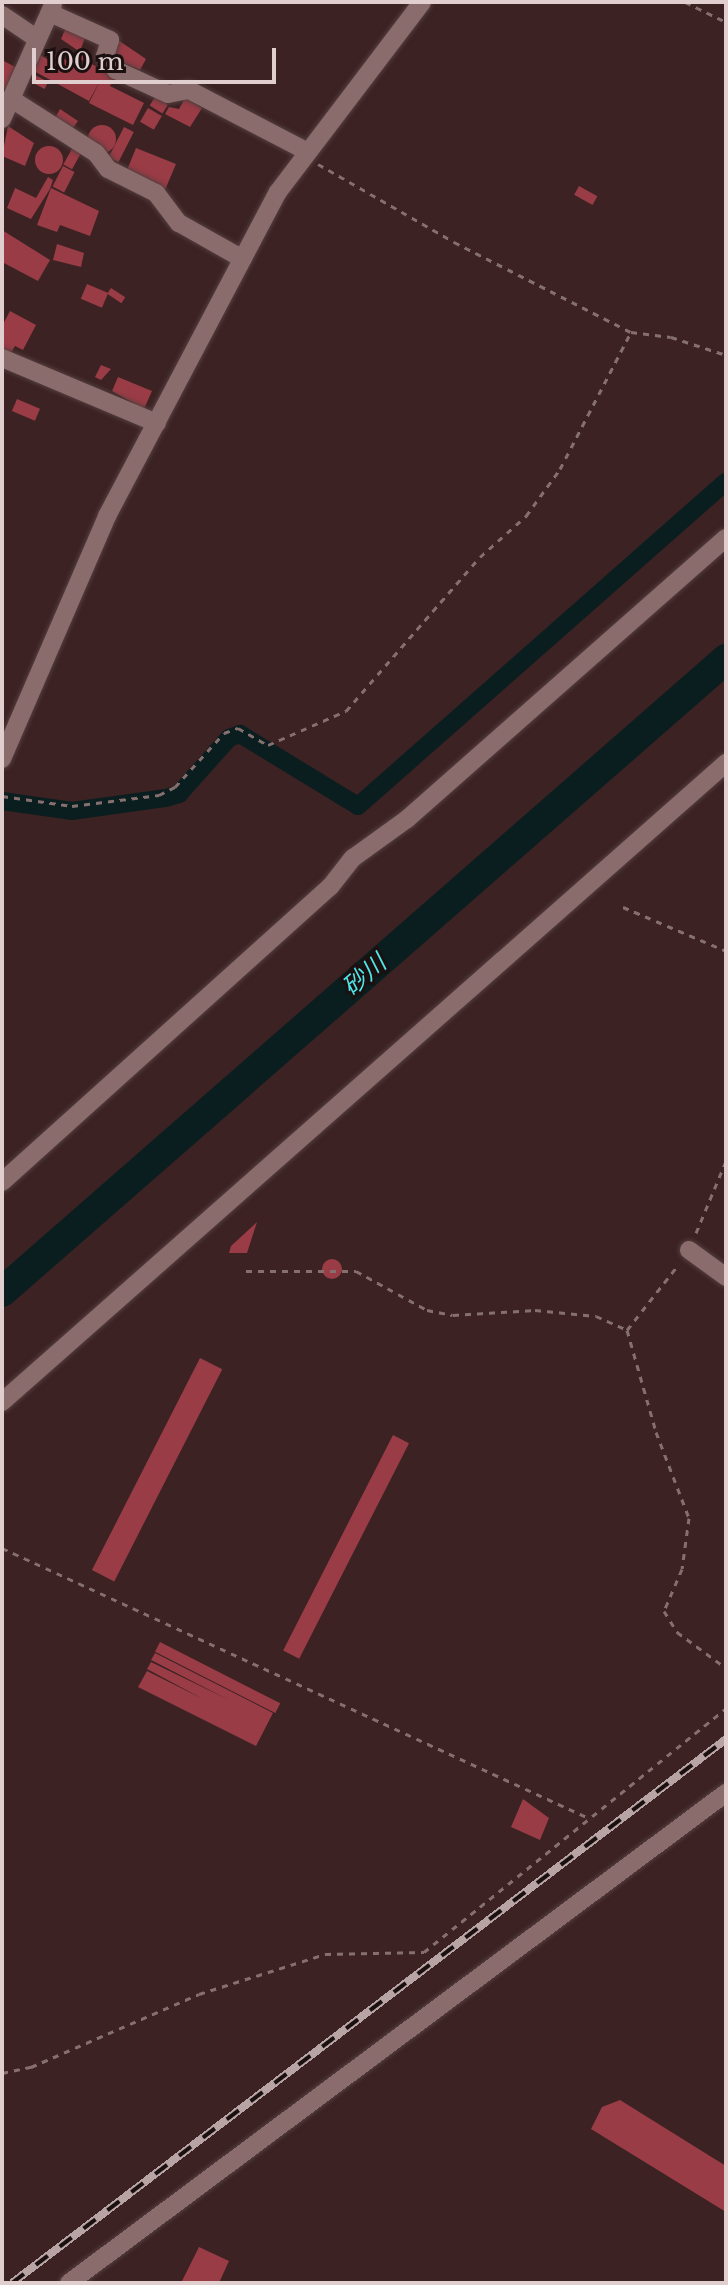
<!DOCTYPE html>
<meta charset="utf-8">
<style>
body{margin:0}
#map{position:relative;width:728px;height:2285px;overflow:hidden;background:#3c2223;font-family:"Libre Baskerville","Noto Sans JP",serif}
div>[style]{position:absolute}
.canal>*{height:18px;margin:-9px;padding:0 9px;transform-origin:9px;border-radius:9px;background:#0b1e1f}
.river>*{height:30px;margin:-15px;padding:0 15px;transform-origin:15px;border-radius:15px;background:#0b1e1f}
.building>*{inset:0;background:#993c46;transform-origin:0 0}
.round{border-radius:50%}
.path>*{height:3px;margin-top:-1.5px;transform-origin:0;background:repeating-linear-gradient(90deg,#856f6f 0 6px,transparent 0 12px)}
.roads{filter:drop-shadow(0 0 2px #543e3f) drop-shadow(0 0 2px #543e3f)}
.street>*{height:18px;margin:-9px;padding:0 9px;transform-origin:9px;border-radius:9px;background:#8b6c6d}
.rail>*{height:8px;margin-top:-4px;transform-origin:0;background:repeating-linear-gradient(90deg,#1b1010 0 15px,#b8a4a4 0 30px);box-sizing:border-box;border-block:2px solid #b8a4a4}
span{translate:-50% -50%;white-space:nowrap;text-align:center;line-height:1.15;-webkit-text-stroke:6px #1b1010;paint-order:stroke}
.water-label{font-size:24px;color:#50e5e9;font-style:italic}
.frame{position:absolute;inset:0;border:4px solid #e1cfcf;pointer-events:none}
.scale{position:absolute;left:32px;top:48px;width:244px;height:36px;box-sizing:border-box;border:4px solid #e1cfcf;border-top:0;padding-left:10px;font-size:24px;line-height:28px;white-space:nowrap;color:#e1cfcf;-webkit-text-stroke:6px #1b1010;paint-order:stroke}
</style>
<div id="map">
<div class="canal">
<div style="left:2px;top:801px;width:71px;rotate:8.1deg"></div>
<div style="left:72px;top:811px;width:95px;rotate:-7.9deg"></div>
<div style="left:166px;top:798px;width:14px;rotate:-17deg"></div>
<div style="left:179px;top:794px;width:75px;rotate:-48.2deg"></div>
<div style="left:229px;top:738px;width:12px;rotate:-20deg"></div>
<div style="left:240px;top:734px;width:138px;rotate:31.4deg"></div>
<div style="left:358px;top:806px;width:490px;rotate:-41.4deg"></div>
</div>
<div class="river">
<div style="left:2px;top:1292px;width:962px;rotate:-41.16deg"></div>
</div>
<div class="building">
<div style="clip-path:polygon(67px 25px,87px 33px,80px 51px,90px 57px,87px 62px,116px 75px,110px 86px,144px 103px,133px 125px,89px 103px,101px 79px,89px 101px,32px 70px,40px 55px,49px 60px,53px 53px,83px 69px,86px 62px,77px 58px,80px 52px,61px 39px)"></div>
<div style="clip-path:polygon(118px 40px,146px 59px,140px 70px,110px 57px)"></div>
<div style="clip-path:polygon(2px 60px,19px 69px,7px 90px,2px 87px)"></div>
<div style="left:35px;top:75px;width:15px;height:8px;rotate:28deg"></div>
<div style="left:155px;top:97px;width:15px;height:10px;rotate:32deg"></div>
<div style="clip-path:polygon(185px 98px,202px 108px,190px 127px,165px 114px,169px 107px,179px 109px)"></div>
<div style="left:148px;top:108px;width:16px;height:16px;rotate:30deg"></div>
<div style="clip-path:polygon(60px 109px,78px 121px,70px 132px,54px 120px)"></div>
<div class="round" style="left:88px;top:125px;width:28px;height:28px"></div>
<div style="clip-path:polygon(8px 126px,34px 143px,25px 166px,2px 156px)"></div>
<div style="left:124px;top:127px;width:11px;height:34px;rotate:27deg"></div>
<div class="round" style="left:35px;top:146px;width:28px;height:28px"></div>
<div style="left:73px;top:147px;width:10px;height:20px;rotate:29deg"></div>
<div style="clip-path:polygon(136px 148px,176px 164px,165px 190px,127px 170px)"></div>
<div style="left:63px;top:166px;width:13px;height:23px;rotate:27deg"></div>
<div style="clip-path:polygon(48px 177px,53px 180px,50px 189px,31px 219px,7px 208px,15px 188px,36px 198px)"></div>
<div style="left:579px;top:186px;width:21px;height:10px;rotate:29deg"></div>
<div style="clip-path:polygon(51px 188px,99px 211px,90px 236px,60px 225px,57px 232px,37px 225px)"></div>
<div style="clip-path:polygon(2px 230px,50px 260px,38px 281px,2px 262px)"></div>
<div style="clip-path:polygon(57px 244px,84px 253px,81px 267px,53px 260px)"></div>
<div style="left:87px;top:284px;width:23px;height:16px;rotate:23deg"></div>
<div style="left:111px;top:288px;width:17px;height:7px;rotate:33deg"></div>
<div style="clip-path:polygon(10px 311px,36px 325px,23px 350px,15px 346px,9px 356px,2px 352px,2px 326px)"></div>
<div style="clip-path:polygon(101px 365px,111px 369px,101px 380px,95px 377px)"></div>
<div style="clip-path:polygon(118px 377px,152px 391px,144px 409px,112px 391px)"></div>
<div style="left:17px;top:399px;width:25px;height:13px;rotate:23deg"></div>
<div style="clip-path:polygon(257px 1222px,247px 1253px,229px 1253px,231px 1246px)"></div>
<div class="round" style="left:322px;top:1259px;width:20px;height:20px"></div>
<div style="left:200px;top:1358px;width:25px;height:238px;rotate:27deg"></div>
<div style="left:393px;top:1435px;width:18px;height:242px;rotate:27deg"></div>
<div style="left:160px;top:1642px;width:135px;height:11px;rotate:27deg"></div>
<div style="clip-path:polygon(155px 1653px,273px 1713px,256px 1746px,138px 1687px,147px 1671px,203px 1699px,147px 1669px,151px 1662px,229px 1700px,151px 1660px)"></div>
<div style="clip-path:polygon(523px 1799px,549px 1818px,540px 1840px,511px 1827px)"></div>
<div style="clip-path:polygon(620px 2100px,726px 2166px,726px 2212px,591px 2129px,602px 2107px)"></div>
<div style="clip-path:polygon(199px 2247px,229px 2261px,219px 2283px,181px 2283px)"></div>
</div>
<div class="path">
<div style="left:685px;top:2px;width:46px;rotate:26deg"></div>
<div style="left:318px;top:164px;width:157px;rotate:29.8deg"></div>
<div style="left:454px;top:242px;width:199px;rotate:27deg"></div>
<div style="left:631px;top:332px;width:40px;rotate:7.1deg"></div>
<div style="left:671px;top:337px;width:58px;rotate:18.1deg"></div>
<div style="left:2px;top:796px;width:71px;rotate:8.1deg"></div>
<div style="left:72px;top:806px;width:88px;rotate:-7.2deg"></div>
<div style="left:159px;top:795px;width:18px;rotate:-27deg"></div>
<div style="left:175px;top:787px;width:73px;rotate:-47.8deg"></div>
<div style="left:224px;top:733px;width:15px;rotate:-20deg"></div>
<div style="left:238px;top:728px;width:34px;rotate:30deg"></div>
<div style="left:268px;top:745px;width:85px;rotate:-23.6deg"></div>
<div style="left:346px;top:711px;width:204px;rotate:-49deg"></div>
<div style="left:480px;top:557px;width:62px;rotate:-41.7deg"></div>
<div style="left:526px;top:516px;width:58px;rotate:-54.1deg"></div>
<div style="left:560px;top:469px;width:154px;rotate:-62.6deg"></div>
<div style="left:623px;top:907px;width:112px;rotate:23.1deg"></div>
<div style="left:696px;top:1233px;width:78px;rotate:-67.4deg"></div>
<div style="left:246px;top:1271px;width:110px"></div>
<div style="left:356px;top:1271px;width:81px;rotate:28.8deg"></div>
<div style="left:427px;top:1310px;width:26px;rotate:11deg"></div>
<div style="left:453px;top:1315px;width:82px;rotate:-3.5deg"></div>
<div style="left:535px;top:1310px;width:61px;rotate:5.6deg"></div>
<div style="left:596px;top:1316px;width:34px;rotate:24deg"></div>
<div style="left:627px;top:1330px;width:106px;rotate:74.1deg"></div>
<div style="left:656px;top:1432px;width:92px;rotate:69deg"></div>
<div style="left:689px;top:1518px;width:51px;rotate:97.8deg"></div>
<div style="left:682px;top:1569px;width:46px;rotate:113.2deg"></div>
<div style="left:664px;top:1611px;width:25px;rotate:58deg"></div>
<div style="left:677px;top:1632px;width:61px;rotate:36.3deg"></div>
<div style="left:627px;top:1330px;width:84px;rotate:-51.8deg"></div>
<div style="left:2px;top:1548px;width:648px;rotate:24.71deg"></div>
<div style="left:2px;top:2073px;width:30px;rotate:-12deg"></div>
<div style="left:31px;top:2067px;width:183px;rotate:-23.5deg"></div>
<div style="left:199px;top:1994px;width:132px;rotate:-17.6deg"></div>
<div style="left:325px;top:1954px;width:99px;rotate:-1.2deg"></div>
<div style="left:424px;top:1952px;width:388px;rotate:-38.9deg"></div>
</div>
<div class="roads">
<div class="street">
<div style="left:50px;top:13px;width:66px;rotate:24.2deg"></div>
<div style="left:110px;top:40px;width:17px;rotate:107deg"></div>
<div style="left:105px;top:56px;width:18px;rotate:52deg"></div>
<div style="left:116px;top:70px;width:57px;rotate:24.8deg"></div>
<div style="left:168px;top:94px;width:21px;rotate:-11deg"></div>
<div style="left:189px;top:90px;width:134px;rotate:27.5deg"></div>
<div style="left:2px;top:15px;width:41px;rotate:34.1deg"></div>
<div style="left:13px;top:100px;width:98px;rotate:32.6deg"></div>
<div style="left:96px;top:153px;width:20px;rotate:53deg"></div>
<div style="left:108px;top:169px;width:54px;rotate:26.6deg"></div>
<div style="left:156px;top:193px;width:38px;rotate:53deg"></div>
<div style="left:179px;top:223px;width:73px;rotate:29.4deg"></div>
<div style="left:2px;top:119px;width:125px;rotate:-65.9deg"></div>
<div style="left:2px;top:358px;width:168px;rotate:22.8deg"></div>
<div style="left:2px;top:759px;width:265px;rotate:-66.6deg"></div>
<div style="left:107px;top:516px;width:366px;rotate:-62.2deg"></div>
<div style="left:278px;top:192px;width:238px;rotate:-52.8deg"></div>
<div style="left:2px;top:1182px;width:441px;rotate:-42deg"></div>
<div style="left:330px;top:887px;width:37px;rotate:-52deg"></div>
<div style="left:353px;top:858px;width:67px;rotate:-35.8deg"></div>
<div style="left:407px;top:819px;width:425px;rotate:-41.4deg"></div>
<div style="left:689px;top:1250px;width:46px;rotate:36.1deg"></div>
<div style="left:2px;top:1402px;width:966px;rotate:-41.43deg"></div>
<div style="left:69px;top:2283px;width:820px;rotate:-36.72deg"></div>
</div>
</div>
<div class="rail">
<div style="left:12px;top:2283px;width:898px;rotate:-37.3deg"></div>
</div>
<div class="water-label">
<span style="left:364px;top:975px;rotate:-41deg">砂川</span>
</div>
<div class="frame"></div>
<div class="scale">100 m</div>
</div>
